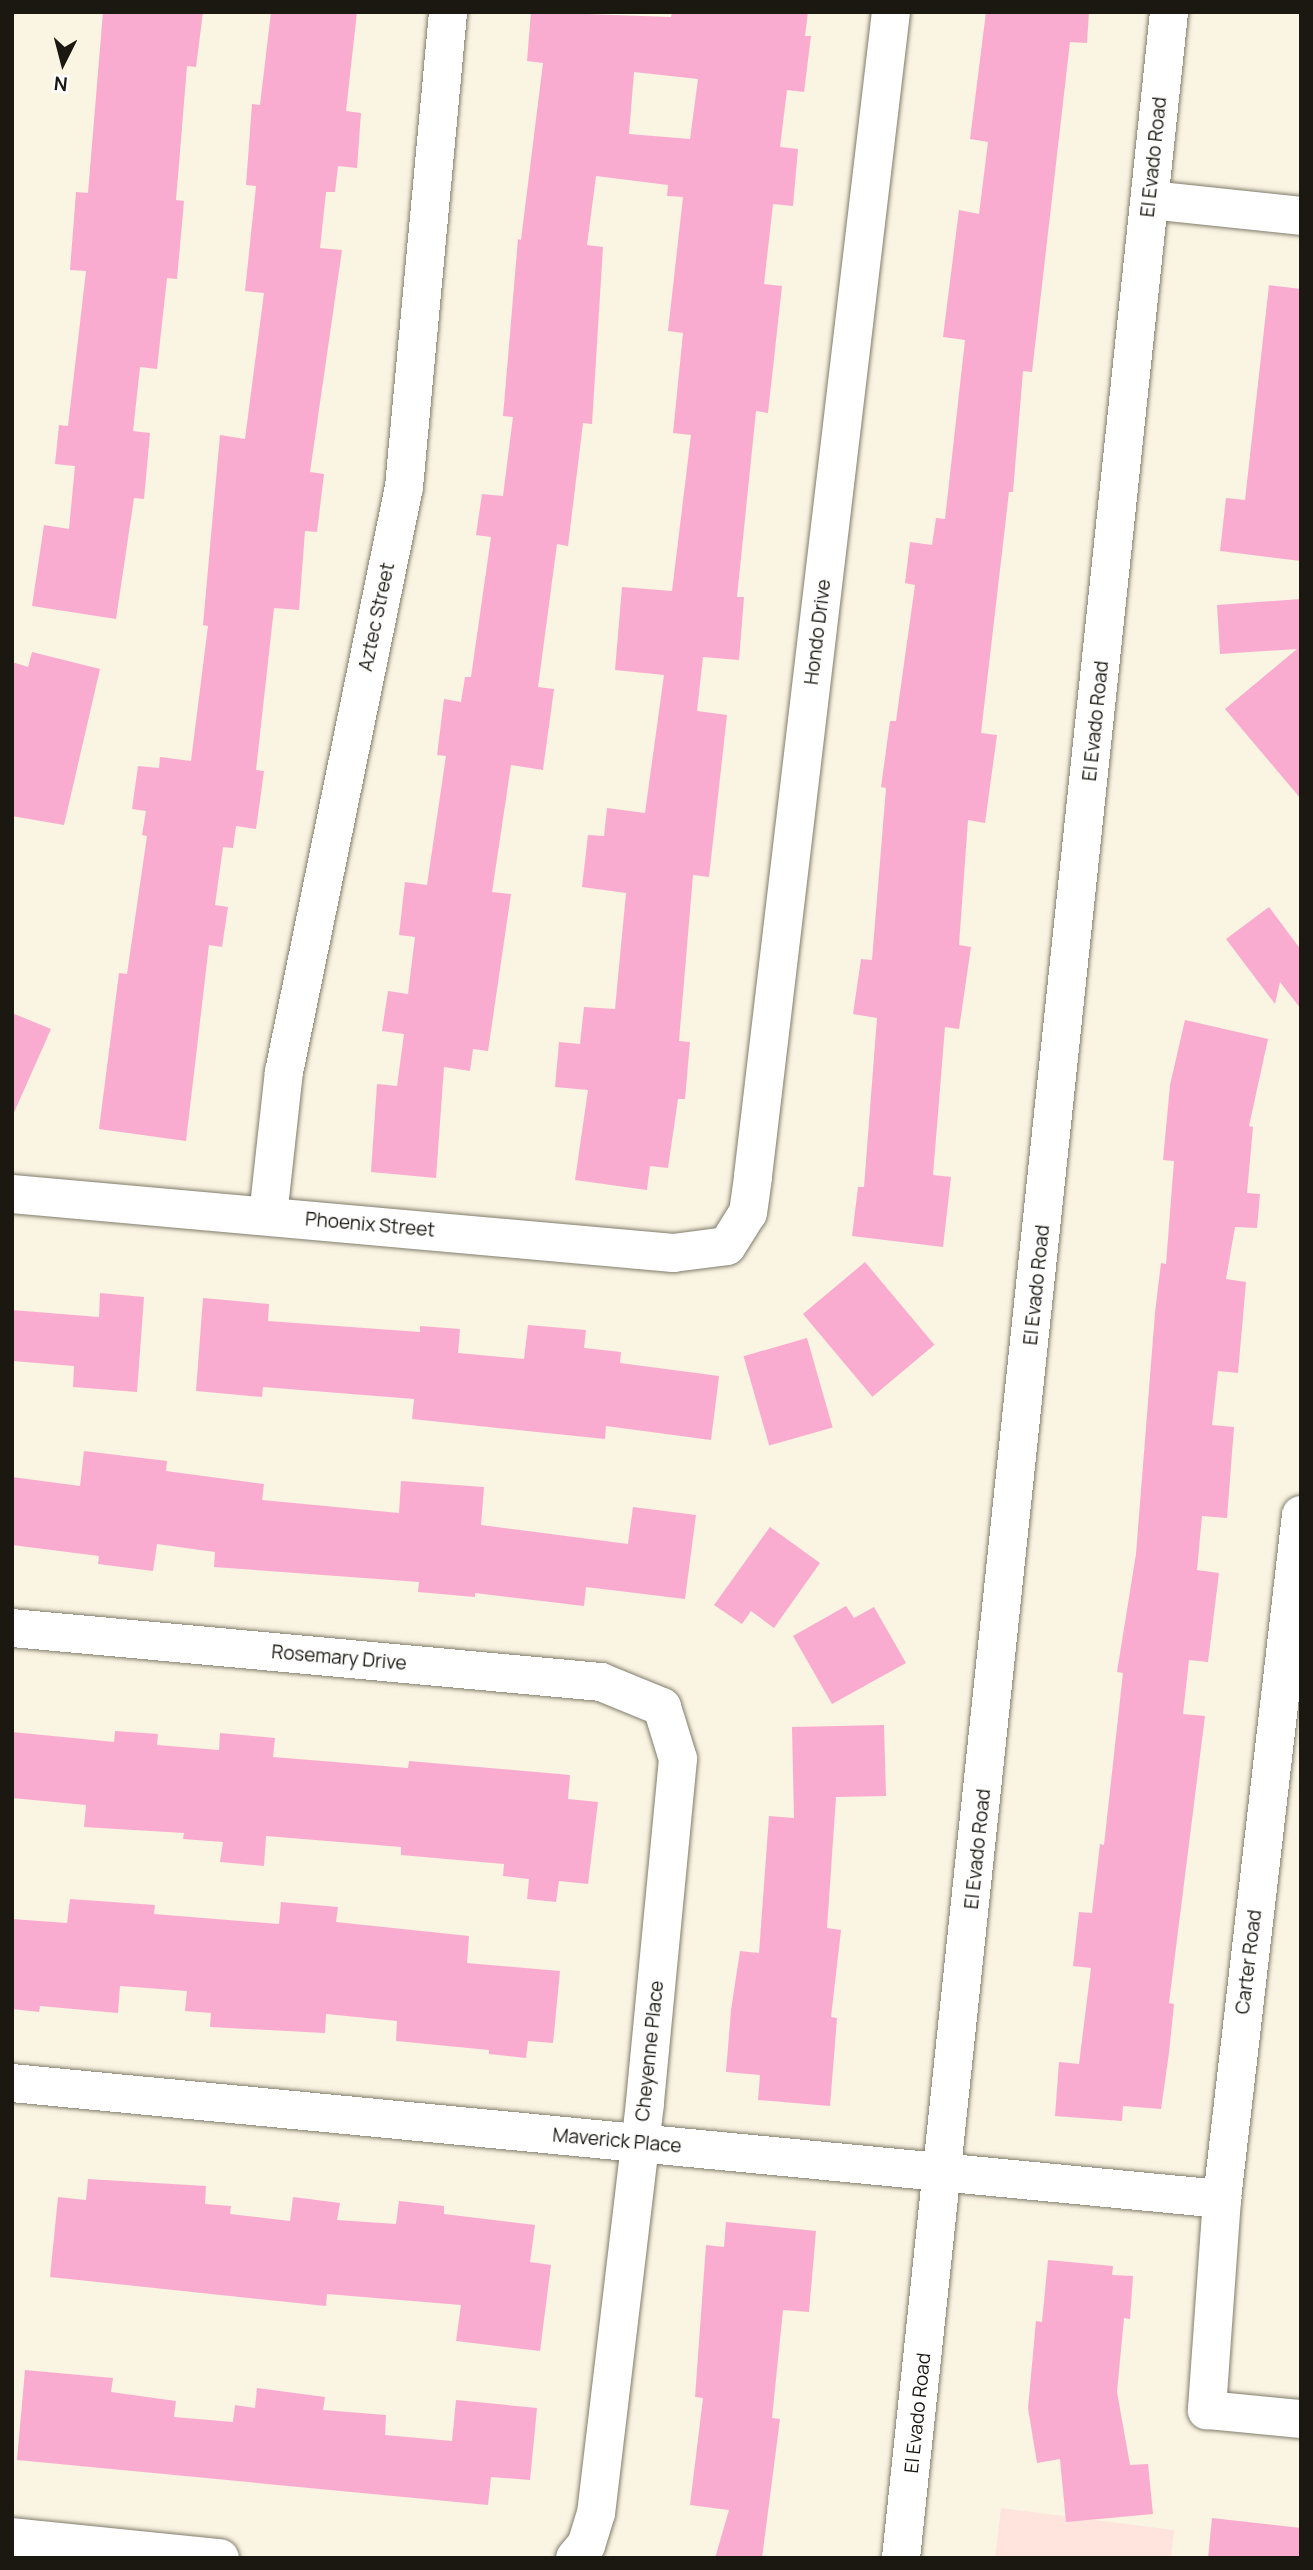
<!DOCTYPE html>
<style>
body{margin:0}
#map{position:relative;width:1313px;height:2570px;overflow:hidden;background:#faf4e2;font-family:Manrope,sans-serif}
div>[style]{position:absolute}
.commercial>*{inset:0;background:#fee4dd}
.building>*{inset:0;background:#faacd0;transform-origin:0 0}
.roads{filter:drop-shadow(0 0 2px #817c6c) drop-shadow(0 0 2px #817c6c)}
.street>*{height:38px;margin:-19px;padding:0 19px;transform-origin:19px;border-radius:19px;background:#fff}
.secondary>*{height:38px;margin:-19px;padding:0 19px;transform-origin:19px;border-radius:19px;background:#fff}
span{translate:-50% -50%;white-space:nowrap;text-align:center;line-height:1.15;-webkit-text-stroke:7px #fff;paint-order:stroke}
.street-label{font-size:19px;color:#1a1811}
.frame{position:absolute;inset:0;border:14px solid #1a1811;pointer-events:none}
.north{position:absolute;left:28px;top:28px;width:70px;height:70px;-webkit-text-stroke:5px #fff;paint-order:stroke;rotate:186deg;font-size:19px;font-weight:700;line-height:28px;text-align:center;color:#1a1811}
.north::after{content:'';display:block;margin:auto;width:24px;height:32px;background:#1a1811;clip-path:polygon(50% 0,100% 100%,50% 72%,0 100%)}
</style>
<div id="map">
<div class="commercial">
<div style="clip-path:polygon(1001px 2508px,1174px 2530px,1171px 2558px,995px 2558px)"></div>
</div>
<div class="building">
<div style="clip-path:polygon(103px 12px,203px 12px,196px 67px,187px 66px,176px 200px,184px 201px,177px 279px,167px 278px,157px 369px,140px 367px,133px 431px,150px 433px,144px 499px,134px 498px,116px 619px,32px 606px,44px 525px,69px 529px,75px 466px,55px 464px,59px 425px,68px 426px,86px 271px,70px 270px,76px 192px,88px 193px)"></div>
<div style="clip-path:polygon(271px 12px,357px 12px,346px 111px,361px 113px,357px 168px,338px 166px,335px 192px,326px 192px,320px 248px,342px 250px,310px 472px,324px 474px,317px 532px,305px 531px,299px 610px,274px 608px,256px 770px,264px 771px,256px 829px,236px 826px,233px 848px,223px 847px,215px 905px,228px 907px,222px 947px,209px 945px,186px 1141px,99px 1129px,119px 973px,127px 974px,147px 836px,142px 835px,146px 811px,132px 809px,138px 766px,159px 768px,160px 757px,191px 761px,208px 626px,203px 625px,220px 435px,245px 439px,264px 293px,245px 291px,256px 186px,246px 185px,252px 104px,260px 105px)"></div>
<div style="clip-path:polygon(evenodd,531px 12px,671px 17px,672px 12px,808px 12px,805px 36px,811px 36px,804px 92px,787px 90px,780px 147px,798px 149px,793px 206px,773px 204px,764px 284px,782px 286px,768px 413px,756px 411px,737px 597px,744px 597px,739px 660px,703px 657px,697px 711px,727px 715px,709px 877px,693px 875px,679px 1041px,690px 1042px,685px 1099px,678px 1099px,668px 1168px,650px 1166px,647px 1190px,575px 1180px,588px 1090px,555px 1087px,559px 1042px,580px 1044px,584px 1007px,615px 1009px,626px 893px,582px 887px,588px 835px,604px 836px,607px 808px,645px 813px,664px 675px,615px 670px,622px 587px,672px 591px,691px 435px,673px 433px,683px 333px,668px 331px,683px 197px,667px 196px,668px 185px,596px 176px,587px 245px,603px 247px,592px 424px,583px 423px,568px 546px,557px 544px,538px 687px,554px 689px,543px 770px,511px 765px,492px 892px,511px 894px,488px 1051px,473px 1049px,470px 1071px,444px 1067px,436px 1178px,371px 1172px,377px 1084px,397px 1086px,404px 1034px,382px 1031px,388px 991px,408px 994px,415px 937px,399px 935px,405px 882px,427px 885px,446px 756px,437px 755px,444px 699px,461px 702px,465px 677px,471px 677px,491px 537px,476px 535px,482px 494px,503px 496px,513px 417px,503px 416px,518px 239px,521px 240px,543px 63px,527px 61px,531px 12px,634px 72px,698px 79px,690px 139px,629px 134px,634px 72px)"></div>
<div style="clip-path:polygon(986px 12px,1089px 12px,1087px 43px,1070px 42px,1032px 372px,1023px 371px,1013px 492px,1009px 492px,981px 733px,997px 735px,985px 823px,968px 820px,959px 945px,971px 947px,959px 1029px,945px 1027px,933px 1175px,951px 1177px,943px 1247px,852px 1236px,858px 1187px,864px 1187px,877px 1018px,853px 1014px,861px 959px,872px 960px,886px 788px,881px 787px,890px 721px,896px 721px,915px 585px,905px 583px,910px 542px,932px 545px,936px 518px,945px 519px,965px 340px,943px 337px,959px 210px,979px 214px,988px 142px,970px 139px)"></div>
<div style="clip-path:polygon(1269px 285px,1301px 289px,1301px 561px,1220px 551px,1226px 498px,1245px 500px)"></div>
<div style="clip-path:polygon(1301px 599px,1301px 799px,1225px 709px,1297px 649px,1220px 654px,1217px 605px)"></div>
<div style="clip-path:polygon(32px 652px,100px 669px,64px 825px,12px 816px,12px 662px,28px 667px)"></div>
<div style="clip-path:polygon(1269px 907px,1301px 950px,1301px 1009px,1280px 982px,1275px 1004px,1226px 939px)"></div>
<div style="clip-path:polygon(12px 1013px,51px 1029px,12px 1117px)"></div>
<div style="clip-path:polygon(1185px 1020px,1268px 1039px,1249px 1126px,1253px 1127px,1247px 1193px,1260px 1194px,1257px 1228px,1235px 1227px,1226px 1279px,1246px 1282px,1238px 1373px,1218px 1371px,1212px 1425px,1234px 1427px,1227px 1518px,1202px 1516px,1197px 1570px,1219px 1573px,1208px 1662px,1189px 1660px,1183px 1714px,1205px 1716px,1169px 2003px,1174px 2004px,1169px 2053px,1161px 2109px,1123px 2106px,1122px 2121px,1055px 2116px,1059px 2062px,1079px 2064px,1091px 1968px,1073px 1966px,1079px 1912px,1092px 1913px,1100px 1844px,1104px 1845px,1123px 1673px,1117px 1672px,1136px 1554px,1155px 1313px,1161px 1263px,1166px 1264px,1174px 1161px,1163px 1160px,1170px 1085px)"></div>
<div style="left:865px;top:1262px;width:108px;height:81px;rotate:50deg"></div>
<div style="clip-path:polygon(100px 1293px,144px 1297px,137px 1392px,73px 1387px,74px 1366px,12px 1361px,12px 1310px,99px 1317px)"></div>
<div style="clip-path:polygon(203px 1298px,269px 1304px,268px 1321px,420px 1332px,420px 1326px,460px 1329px,458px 1353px,524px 1359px,528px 1325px,586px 1330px,584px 1348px,621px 1352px,620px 1363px,719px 1376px,711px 1440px,606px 1426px,605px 1439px,412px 1419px,414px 1399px,263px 1387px,262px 1397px,196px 1391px)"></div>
<div style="left:807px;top:1338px;width:93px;height:66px;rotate:74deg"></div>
<div style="clip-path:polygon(84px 1451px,167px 1461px,166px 1471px,264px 1484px,262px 1500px,399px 1513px,401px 1481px,484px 1487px,481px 1525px,628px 1544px,633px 1507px,696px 1515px,685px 1599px,586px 1587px,584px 1606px,475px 1593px,475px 1597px,418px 1592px,419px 1582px,214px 1567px,215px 1552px,157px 1544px,153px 1571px,98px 1564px,99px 1556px,12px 1545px,12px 1477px,80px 1486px)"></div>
<div style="clip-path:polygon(770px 1527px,820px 1563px,774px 1628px,751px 1611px,742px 1624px,714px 1605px)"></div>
<div style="clip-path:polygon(846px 1606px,854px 1618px,874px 1607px,906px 1663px,832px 1704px,793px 1636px)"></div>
<div style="clip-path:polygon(884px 1725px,886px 1796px,836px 1797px,827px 1928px,841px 1930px,831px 2017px,837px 2018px,830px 2106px,758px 2100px,760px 2075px,726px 2072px,731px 2010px,740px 1951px,759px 1953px,769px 1816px,794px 1818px,792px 1727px)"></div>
<div style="clip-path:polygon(115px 1731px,158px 1734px,157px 1745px,219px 1750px,220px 1733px,275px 1738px,273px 1757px,408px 1768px,409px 1761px,570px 1775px,568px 1799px,598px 1802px,588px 1884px,559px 1881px,556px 1902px,527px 1899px,529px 1879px,503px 1876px,504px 1864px,401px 1855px,401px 1847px,266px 1836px,264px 1866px,220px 1862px,223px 1842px,183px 1839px,184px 1833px,84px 1827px,86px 1805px,12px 1798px,12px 1732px,114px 1742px)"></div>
<div style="clip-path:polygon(70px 1899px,155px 1905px,154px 1914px,279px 1924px,281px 1902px,338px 1907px,336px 1922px,469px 1936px,467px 1963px,560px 1971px,553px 2043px,528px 2041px,526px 2058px,489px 2054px,489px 2050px,396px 2041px,397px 2021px,326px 2014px,325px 2033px,210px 2027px,211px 2013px,185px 2011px,187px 1991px,120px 1986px,118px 2013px,40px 2006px,39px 2012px,12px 2009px,12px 1919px,67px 1923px)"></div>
<div style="clip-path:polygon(88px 2179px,206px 2186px,205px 2204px,231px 2206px,230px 2214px,290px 2221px,293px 2197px,340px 2203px,337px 2220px,396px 2224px,399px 2201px,444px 2206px,444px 2214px,535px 2225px,530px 2262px,551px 2265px,540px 2351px,456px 2341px,461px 2305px,327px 2294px,326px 2306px,50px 2277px,58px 2197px,86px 2200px)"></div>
<div style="clip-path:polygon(726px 2222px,816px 2231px,809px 2312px,783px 2310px,772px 2418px,780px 2419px,762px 2558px,715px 2558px,729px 2510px,690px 2505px,703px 2398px,695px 2397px,706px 2245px,724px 2247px)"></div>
<div style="clip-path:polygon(1048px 2260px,1113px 2266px,1112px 2275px,1133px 2276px,1130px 2319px,1124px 2318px,1117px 2392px,1130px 2465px,1148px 2464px,1153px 2514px,1066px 2522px,1060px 2459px,1037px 2463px,1028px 2408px,1036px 2321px,1042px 2322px)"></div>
<div style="clip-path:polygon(25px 2370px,113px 2378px,111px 2392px,176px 2401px,174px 2417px,233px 2422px,235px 2405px,255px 2408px,257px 2388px,325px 2397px,323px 2410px,386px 2415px,385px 2435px,452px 2441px,456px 2400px,537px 2408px,530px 2480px,491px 2477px,488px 2505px,17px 2460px)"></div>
<div style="clip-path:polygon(1212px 2518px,1301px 2528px,1301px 2558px,1208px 2558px)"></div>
</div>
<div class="roads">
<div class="street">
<div style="left:1150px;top:200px;width:152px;rotate:6deg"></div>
<div style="left:12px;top:1194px;width:664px;rotate:5.1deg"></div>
<div style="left:673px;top:1253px;width:54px;rotate:-7.4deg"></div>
<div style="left:727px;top:1246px;width:39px;rotate:-58deg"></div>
<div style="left:748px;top:1213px;width:37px;rotate:-82deg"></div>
<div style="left:753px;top:1176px;width:1172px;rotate:-83.24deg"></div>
<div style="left:268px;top:1216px;width:145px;rotate:-83.7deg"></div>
<div style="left:284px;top:1072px;width:597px;rotate:-78.41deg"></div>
<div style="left:404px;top:487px;width:477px;rotate:-84.7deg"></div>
<div style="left:1301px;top:1515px;width:689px;rotate:96.59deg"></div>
<div style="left:1222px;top:2199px;width:212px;rotate:94.1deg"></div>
<div style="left:1207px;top:2410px;width:94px;rotate:5.5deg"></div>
<div style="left:12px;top:1628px;width:591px;rotate:5.24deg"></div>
<div style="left:601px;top:1682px;width:66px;rotate:22.3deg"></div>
<div style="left:662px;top:1707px;width:54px;rotate:72.9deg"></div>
<div style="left:678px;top:1759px;width:346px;rotate:95.5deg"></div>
<div style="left:645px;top:2103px;width:413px;rotate:96.8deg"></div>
<div style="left:596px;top:2513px;width:34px;rotate:107deg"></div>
<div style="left:586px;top:2545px;width:17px;rotate:130deg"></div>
<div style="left:12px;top:2083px;width:1216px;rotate:5.48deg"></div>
<div style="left:12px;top:2537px;width:209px;rotate:5.8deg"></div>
</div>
<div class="secondary">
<div style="left:901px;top:2558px;width:2560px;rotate:-83.99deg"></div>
</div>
</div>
<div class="street-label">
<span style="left:1154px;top:157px;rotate:-84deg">El Evado Road</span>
<span style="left:377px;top:617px;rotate:-78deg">Aztec Street</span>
<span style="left:818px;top:632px;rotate:-83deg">Hondo Drive</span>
<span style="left:1096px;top:721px;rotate:-84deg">El Evado Road</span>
<span style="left:370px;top:1225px;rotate:5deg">Phoenix Street</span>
<span style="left:1037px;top:1285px;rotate:-84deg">El Evado Road</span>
<span style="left:339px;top:1658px;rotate:5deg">Rosemary Drive</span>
<span style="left:978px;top:1849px;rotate:-84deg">El Evado Road</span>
<span style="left:1249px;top:1962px;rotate:-83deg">Carter Road</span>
<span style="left:650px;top:2051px;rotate:-84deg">Cheyenne Place</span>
<span style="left:617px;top:2141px;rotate:5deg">Maverick Place</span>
<span style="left:918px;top:2413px;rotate:-84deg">El Evado Road</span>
</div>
<div class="frame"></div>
<div class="north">N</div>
</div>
